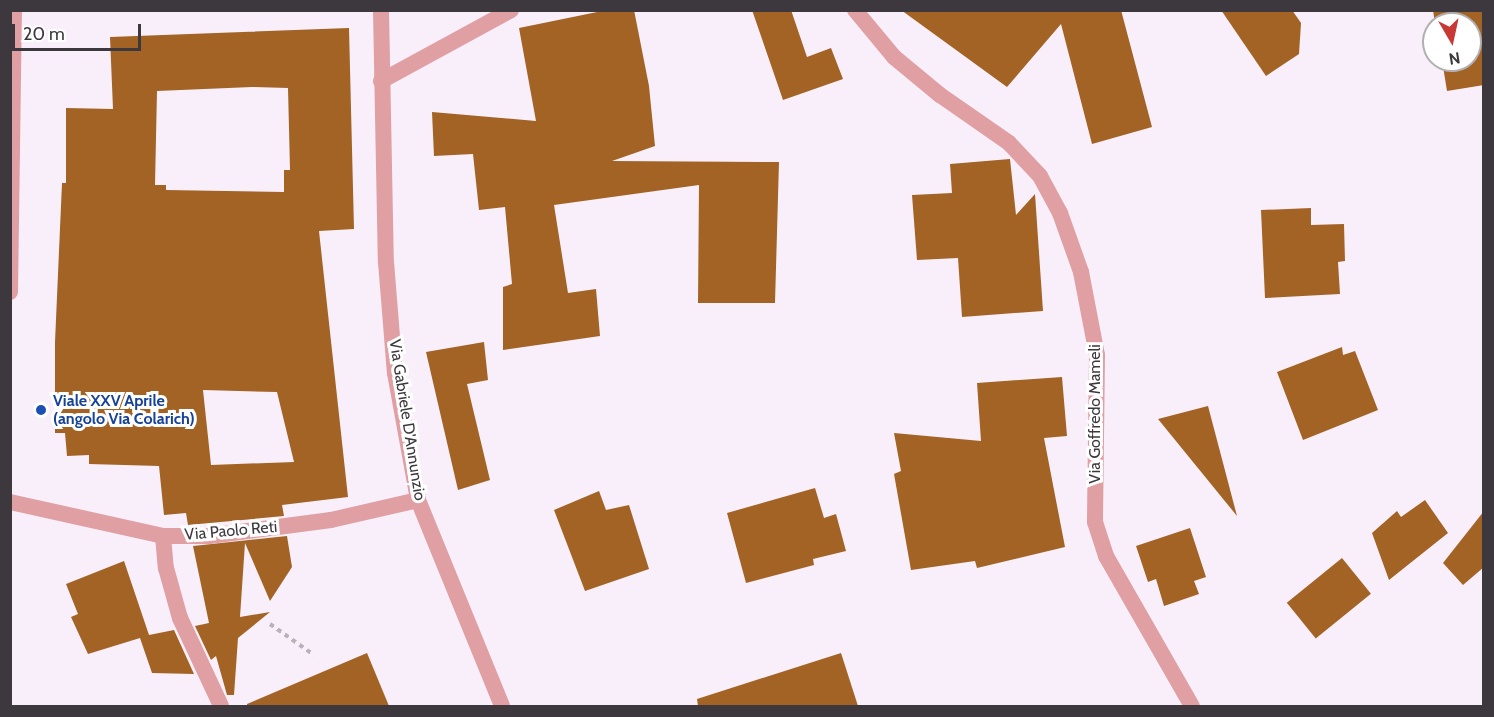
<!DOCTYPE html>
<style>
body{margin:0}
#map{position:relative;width:1494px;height:717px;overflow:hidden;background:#f9effa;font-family:Cabin,sans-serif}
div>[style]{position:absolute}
.building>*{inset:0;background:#a26325;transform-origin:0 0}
.path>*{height:4px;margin-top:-2px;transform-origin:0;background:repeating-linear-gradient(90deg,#bab2bb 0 4.5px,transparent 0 9px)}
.minor>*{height:16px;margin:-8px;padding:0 8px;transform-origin:8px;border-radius:8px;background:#df9fa3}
.dots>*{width:16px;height:16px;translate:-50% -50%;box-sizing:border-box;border:3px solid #fff;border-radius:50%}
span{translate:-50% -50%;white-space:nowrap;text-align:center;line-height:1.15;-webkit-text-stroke:6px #fff;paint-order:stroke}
.transit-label{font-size:16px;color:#164399;font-weight:700}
.left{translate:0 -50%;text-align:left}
.street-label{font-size:16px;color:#3c383d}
.frame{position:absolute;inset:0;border:12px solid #3c383d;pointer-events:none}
.north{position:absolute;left:1422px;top:12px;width:60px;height:60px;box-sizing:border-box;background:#fff;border:2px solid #b1afb1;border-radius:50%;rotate:171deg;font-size:16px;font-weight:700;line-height:24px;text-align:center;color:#3c383d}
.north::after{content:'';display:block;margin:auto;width:21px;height:27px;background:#c83935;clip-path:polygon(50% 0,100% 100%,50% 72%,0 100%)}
.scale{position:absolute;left:12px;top:24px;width:129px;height:27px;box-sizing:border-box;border:3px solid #3c383d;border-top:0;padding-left:8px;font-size:18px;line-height:21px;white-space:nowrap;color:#3c383d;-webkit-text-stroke:4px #fff;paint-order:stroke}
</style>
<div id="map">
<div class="building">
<div style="clip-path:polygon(607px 10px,634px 10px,649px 86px,655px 146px,612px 161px,779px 162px,775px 303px,698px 303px,699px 185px,554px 205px,568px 293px,596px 289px,600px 336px,503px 350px,503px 287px,512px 284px,505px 207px,479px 210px,473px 154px,434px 156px,432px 112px,536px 121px,519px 28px)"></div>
<div style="clip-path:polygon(752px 10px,791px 10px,807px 57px,831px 48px,843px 79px,783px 100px)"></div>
<div style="clip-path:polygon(901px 10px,1121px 10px,1152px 127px,1092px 144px,1061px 24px,1007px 87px)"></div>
<div style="clip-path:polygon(1221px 10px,1292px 10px,1301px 23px,1299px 54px,1266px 76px)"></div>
<div style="clip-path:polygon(1433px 10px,1484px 10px,1484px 85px,1447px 91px,1442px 60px,1470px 60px,1470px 24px,1435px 24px)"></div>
<div style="clip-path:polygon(evenodd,349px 28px,354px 229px,319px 231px,348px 497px,282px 505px,284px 516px,188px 525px,186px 513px,164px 515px,159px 466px,89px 464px,89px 455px,67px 456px,65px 433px,55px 433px,55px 342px,62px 183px,66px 183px,66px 108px,113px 109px,110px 37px,349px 28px,252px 87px,288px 88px,290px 170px,284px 170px,284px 192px,166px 190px,166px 185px,155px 185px,157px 91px,252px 87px,349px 28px,203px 390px,277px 392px,294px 462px,211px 465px,203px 390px)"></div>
<div style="clip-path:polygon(1010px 159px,1016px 215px,1035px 194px,1043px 311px,962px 317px,958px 258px,917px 260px,912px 195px,952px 193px,950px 164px)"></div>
<div style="clip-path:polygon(1311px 208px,1311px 225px,1344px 224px,1345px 261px,1338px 262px,1340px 294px,1265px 298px,1261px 210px)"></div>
<div style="clip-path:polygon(484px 342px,488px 380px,467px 384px,490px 480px,458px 490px,426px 352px)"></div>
<div style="clip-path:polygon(1342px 347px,1343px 355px,1355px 351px,1378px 410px,1303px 440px,1277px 372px)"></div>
<div style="clip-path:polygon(1062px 377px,1067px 436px,1044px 438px,1065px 547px,977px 568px,975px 561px,911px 570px,894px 474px,901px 471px,894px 433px,981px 441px,977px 383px)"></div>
<div style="clip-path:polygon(1208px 406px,1237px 516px,1158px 419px)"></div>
<div style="clip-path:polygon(815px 488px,824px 518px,836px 514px,846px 551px,813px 559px,814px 565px,746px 583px,727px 513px)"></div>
<div style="clip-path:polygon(599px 491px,606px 510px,629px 505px,649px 569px,585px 591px,554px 510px)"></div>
<div style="clip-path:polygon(1425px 500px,1448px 533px,1389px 580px,1372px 533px,1397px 511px,1401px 517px)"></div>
<div style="clip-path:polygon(1484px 511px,1484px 567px,1463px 585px,1443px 563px)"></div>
<div style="clip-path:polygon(1190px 528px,1206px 577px,1194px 581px,1199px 594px,1164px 606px,1156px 579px,1148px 582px,1136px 546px)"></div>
<div style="clip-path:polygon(287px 536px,292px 567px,270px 601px,245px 543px,240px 617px,270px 612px,238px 638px,234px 695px,227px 695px,216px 656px,211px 660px,195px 626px,209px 623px,193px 546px)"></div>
<div style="left:1342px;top:558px;width:46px;height:71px;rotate:51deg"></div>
<div style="clip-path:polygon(124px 561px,149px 635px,174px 630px,194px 674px,152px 673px,140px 638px,88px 654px,71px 617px,78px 614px,66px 584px)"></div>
<div style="clip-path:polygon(367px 653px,389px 706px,247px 706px,247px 704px)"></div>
<div style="clip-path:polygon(841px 653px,858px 706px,698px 706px,697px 699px)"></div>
</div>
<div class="path">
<div style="left:270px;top:624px;width:54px;rotate:35.2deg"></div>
</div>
<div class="minor">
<div style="left:381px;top:10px;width:252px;rotate:88.9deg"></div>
<div style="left:386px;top:262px;width:111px;rotate:85.4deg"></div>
<div style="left:395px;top:373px;width:129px;rotate:79.7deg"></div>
<div style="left:418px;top:500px;width:222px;rotate:67.8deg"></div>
<div style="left:855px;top:10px;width:61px;rotate:50.3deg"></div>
<div style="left:894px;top:57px;width:60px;rotate:39.6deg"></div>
<div style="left:940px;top:95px;width:84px;rotate:34.8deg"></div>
<div style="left:1009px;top:143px;width:45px;rotate:46.8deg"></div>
<div style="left:1040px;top:176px;width:42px;rotate:61.6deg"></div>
<div style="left:1060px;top:213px;width:63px;rotate:70.4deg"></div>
<div style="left:1081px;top:272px;width:85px;rotate:79.1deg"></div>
<div style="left:1097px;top:355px;width:167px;rotate:90.7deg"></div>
<div style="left:1095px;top:522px;width:36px;rotate:72deg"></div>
<div style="left:1106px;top:556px;width:173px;rotate:60.2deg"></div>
<div style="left:381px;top:81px;width:148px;rotate:-28.6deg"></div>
<div style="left:10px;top:292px;width:282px;rotate:-89.2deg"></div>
<div style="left:10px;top:502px;width:157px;rotate:12.5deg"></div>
<div style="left:163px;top:536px;width:46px"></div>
<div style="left:209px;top:536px;width:123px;rotate:-7.5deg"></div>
<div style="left:331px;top:520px;width:89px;rotate:-12.9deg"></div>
<div style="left:163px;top:536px;width:32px;rotate:85deg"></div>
<div style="left:166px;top:568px;width:52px;rotate:74.4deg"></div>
<div style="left:180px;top:618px;width:97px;rotate:65deg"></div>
</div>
<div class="dots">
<div style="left:41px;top:410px;background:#1a4fb4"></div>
</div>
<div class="transit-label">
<span class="left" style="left:53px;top:410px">Viale XXV Aprile<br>(angolo Via Colarich)</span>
</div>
<div class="street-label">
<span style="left:1095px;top:414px;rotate:-90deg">Via Goffredo Mameli</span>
<span style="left:407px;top:420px;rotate:81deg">Via Gabriele D'Annunzio</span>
<span style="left:231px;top:531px;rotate:-5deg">Via Paolo Reti</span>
</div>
<div class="frame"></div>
<div class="north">N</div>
<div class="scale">20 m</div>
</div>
